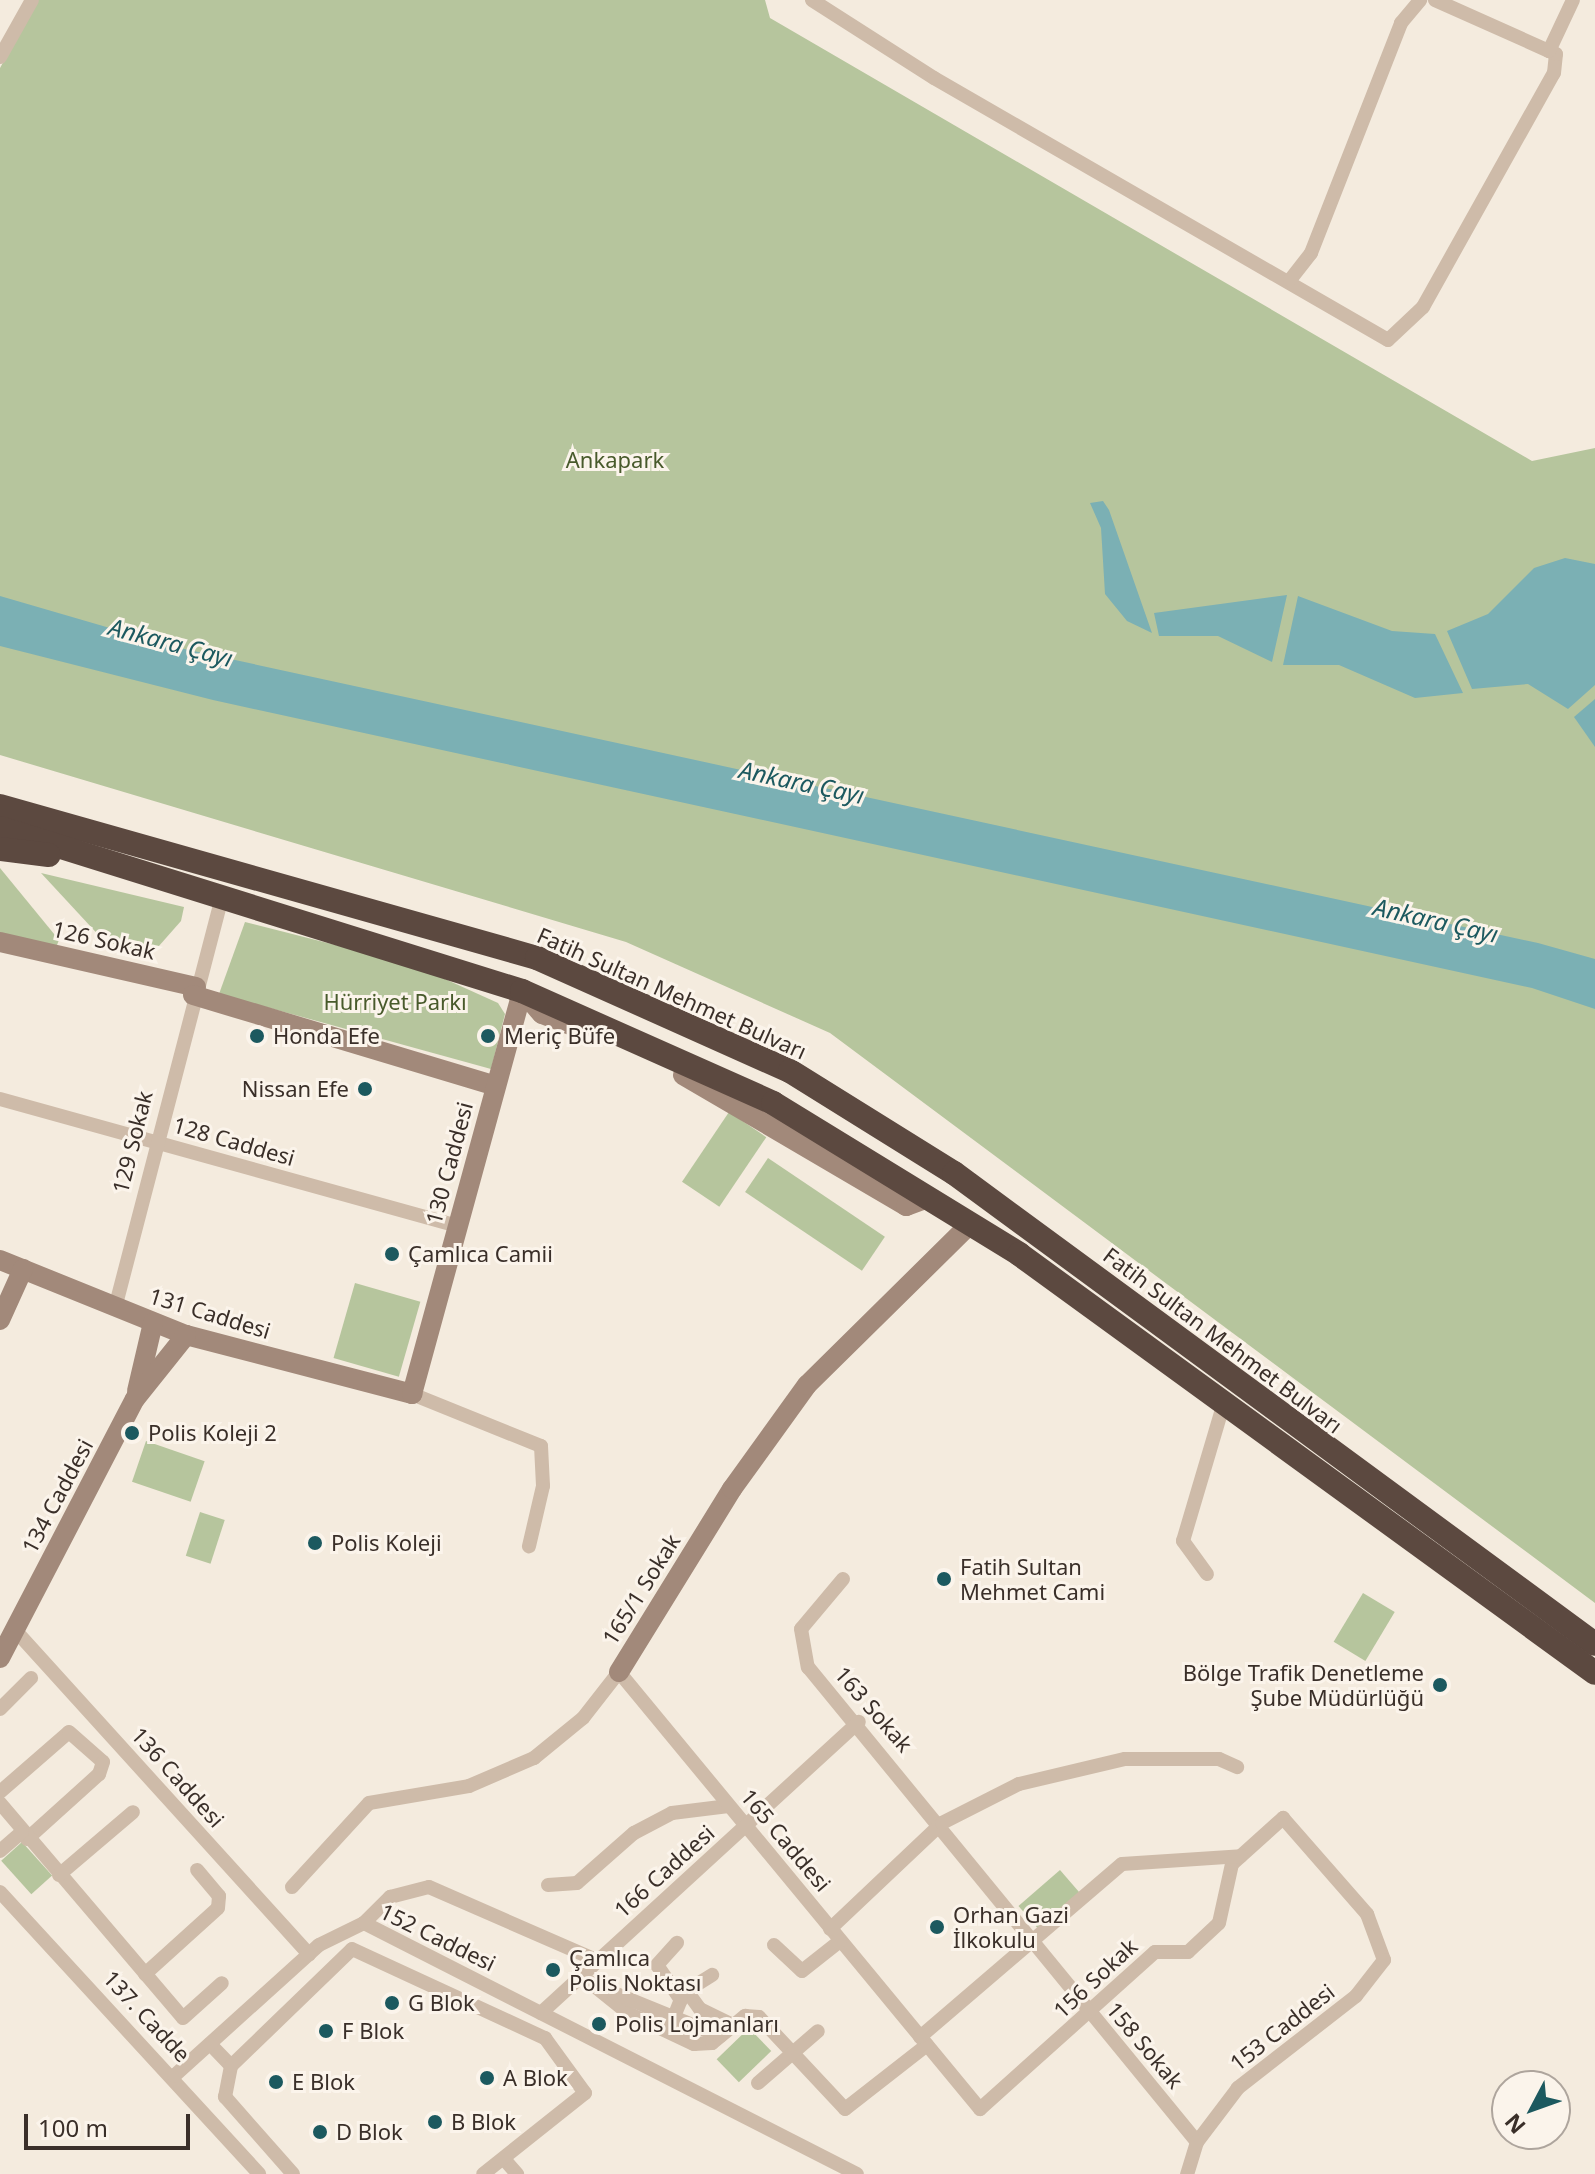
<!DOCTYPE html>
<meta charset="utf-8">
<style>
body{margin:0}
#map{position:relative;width:1595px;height:2174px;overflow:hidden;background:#f4ebde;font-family:"Noto Sans",sans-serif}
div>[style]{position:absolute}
.green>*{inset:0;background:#b6c59d;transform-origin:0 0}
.water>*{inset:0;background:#7bb0b4}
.street>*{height:14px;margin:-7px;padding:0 7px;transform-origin:7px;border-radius:7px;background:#cebba9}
.secondary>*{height:20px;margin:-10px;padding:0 10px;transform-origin:10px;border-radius:10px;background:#a2897a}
.highway>*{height:24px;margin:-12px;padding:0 12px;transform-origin:12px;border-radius:12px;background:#5c4940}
.dots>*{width:22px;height:22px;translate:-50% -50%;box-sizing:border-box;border:4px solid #fbf4eb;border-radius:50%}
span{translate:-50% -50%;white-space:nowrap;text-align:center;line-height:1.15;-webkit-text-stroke:6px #fbf4eb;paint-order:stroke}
.park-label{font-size:22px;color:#485a2b}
.street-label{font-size:22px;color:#3a2f29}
.poi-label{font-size:22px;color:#3a2f29}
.left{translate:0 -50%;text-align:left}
.right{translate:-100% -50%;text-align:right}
.water-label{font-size:24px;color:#1c595f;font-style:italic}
.north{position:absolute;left:1491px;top:2070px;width:80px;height:80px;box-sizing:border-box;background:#fbf4eb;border:2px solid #aea59d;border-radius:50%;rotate:229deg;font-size:22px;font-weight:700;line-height:32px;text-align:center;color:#3a2f29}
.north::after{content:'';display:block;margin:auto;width:28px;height:36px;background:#1c595f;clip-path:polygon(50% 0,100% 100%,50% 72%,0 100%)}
.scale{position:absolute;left:24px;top:2114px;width:166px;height:36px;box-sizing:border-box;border:4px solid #3a2f29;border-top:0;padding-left:10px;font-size:24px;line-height:28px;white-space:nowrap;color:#3a2f29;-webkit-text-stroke:6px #fbf4eb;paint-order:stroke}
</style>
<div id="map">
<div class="green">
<div style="clip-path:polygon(37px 0,765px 0,770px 18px,1532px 461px,1595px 448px,1595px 1603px,830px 1033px,626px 942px,0 755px,0 68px)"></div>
<div style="clip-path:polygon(0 868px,59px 940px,55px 950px,0 936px)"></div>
<div style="clip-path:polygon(41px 873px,184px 907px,181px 921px,151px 955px,104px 941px)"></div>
<div style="clip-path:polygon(245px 922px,414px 965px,498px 1003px,505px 1014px,491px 1069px,219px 994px)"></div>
<div style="left:729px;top:1112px;width:45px;height:84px;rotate:34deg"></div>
<div style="left:768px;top:1158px;width:141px;height:41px;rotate:34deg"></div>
<div style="left:355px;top:1283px;width:68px;height:78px;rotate:16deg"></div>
<div style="left:146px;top:1441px;width:62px;height:43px;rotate:19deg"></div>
<div style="left:200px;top:1512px;width:26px;height:46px;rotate:18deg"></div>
<div style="left:1363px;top:1593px;width:37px;height:57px;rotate:31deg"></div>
<div style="left:22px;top:1842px;width:45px;height:28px;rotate:48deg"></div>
<div style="left:1060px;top:1870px;width:30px;height:55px;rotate:49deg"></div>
<div style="left:749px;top:2028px;width:32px;height:45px;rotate:46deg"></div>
</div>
<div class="water">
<div style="clip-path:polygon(1103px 501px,1109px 510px,1152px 633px,1127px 621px,1105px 594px,1101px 528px,1090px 503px)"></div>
<div style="clip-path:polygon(1565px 558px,1595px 564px,1595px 685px,1568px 709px,1528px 684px,1472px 689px,1447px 631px,1488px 614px,1534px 568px)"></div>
<div style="clip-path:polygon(1287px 595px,1272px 662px,1218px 636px,1159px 636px,1154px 613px)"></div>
<div style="clip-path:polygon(0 596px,175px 647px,1538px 943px,1595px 959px,1595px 1009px,1532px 988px,213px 700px,0 646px)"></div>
<div style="clip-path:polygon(1298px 596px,1392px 631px,1435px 634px,1463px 693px,1415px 698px,1339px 665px,1283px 665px)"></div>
<div style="clip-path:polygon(1595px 699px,1595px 747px,1574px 717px)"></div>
</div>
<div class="street">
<div style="left:812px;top:0;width:145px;rotate:32.6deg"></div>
<div style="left:934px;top:78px;width:524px;rotate:29.99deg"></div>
<div style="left:1388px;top:340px;width:48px;rotate:-43.3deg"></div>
<div style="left:1423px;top:307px;width:268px;rotate:-60.8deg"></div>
<div style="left:1554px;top:73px;width:19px;rotate:-84deg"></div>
<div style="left:1556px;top:54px;width:8px;rotate:-157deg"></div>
<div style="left:1435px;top:0;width:125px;rotate:24.1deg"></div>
<div style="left:1549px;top:51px;width:56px;rotate:-64.8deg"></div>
<div style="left:0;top:57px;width:65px;rotate:-60.7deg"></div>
<div style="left:1290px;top:280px;width:34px;rotate:-52deg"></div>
<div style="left:1311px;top:253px;width:247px;rotate:-68.6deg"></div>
<div style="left:1401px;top:23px;width:30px;rotate:-50deg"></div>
<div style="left:0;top:1099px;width:474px;rotate:15.5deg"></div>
<div style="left:115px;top:1308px;width:421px;rotate:-75.4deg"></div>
<div style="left:412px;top:1394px;width:139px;rotate:22deg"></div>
<div style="left:541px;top:1446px;width:40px;rotate:87.1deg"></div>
<div style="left:543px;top:1486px;width:62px;rotate:103.1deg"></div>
<div style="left:1207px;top:1574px;width:41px;rotate:-126deg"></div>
<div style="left:1183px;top:1541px;width:141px;rotate:-73.5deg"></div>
<div style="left:843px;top:1579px;width:65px;rotate:130deg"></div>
<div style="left:801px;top:1629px;width:39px;rotate:80deg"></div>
<div style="left:808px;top:1667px;width:614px;rotate:50.68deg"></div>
<div style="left:15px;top:1630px;width:438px;rotate:47.8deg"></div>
<div style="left:0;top:1709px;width:44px;rotate:-45deg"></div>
<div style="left:0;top:1792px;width:91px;rotate:-41deg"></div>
<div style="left:69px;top:1732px;width:45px;rotate:41.4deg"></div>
<div style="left:103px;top:1762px;width:13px;rotate:108deg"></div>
<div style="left:99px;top:1774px;width:97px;rotate:137.9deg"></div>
<div style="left:0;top:1803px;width:282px;rotate:49.6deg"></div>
<div style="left:183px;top:2018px;width:52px;rotate:-41.9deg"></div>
<div style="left:0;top:1851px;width:29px;rotate:-41deg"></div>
<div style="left:59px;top:1875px;width:97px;rotate:-40.4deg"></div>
<div style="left:548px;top:1885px;width:29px;rotate:-4deg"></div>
<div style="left:577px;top:1883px;width:76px;rotate:-41.3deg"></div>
<div style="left:634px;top:1833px;width:43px;rotate:-27.8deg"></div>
<div style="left:672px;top:1813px;width:57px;rotate:-7deg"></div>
<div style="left:292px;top:1887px;width:114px;rotate:-47.5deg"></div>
<div style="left:369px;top:1803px;width:101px;rotate:-9.6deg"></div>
<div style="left:469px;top:1786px;width:71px;rotate:-23.3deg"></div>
<div style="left:534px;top:1758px;width:63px;rotate:-39.2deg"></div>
<div style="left:583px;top:1718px;width:58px;rotate:-52deg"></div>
<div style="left:619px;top:1672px;width:567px;rotate:50.44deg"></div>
<div style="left:980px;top:2109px;width:235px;rotate:-41.9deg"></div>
<div style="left:1155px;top:1952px;width:33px"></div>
<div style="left:1188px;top:1952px;width:42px;rotate:-43.1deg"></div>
<div style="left:1219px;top:1923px;width:60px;rotate:-77.6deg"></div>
<div style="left:1232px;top:1864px;width:69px;rotate:-42deg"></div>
<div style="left:1283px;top:1818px;width:128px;rotate:48.8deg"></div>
<div style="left:1367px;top:1914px;width:49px;rotate:69.7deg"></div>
<div style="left:1384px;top:1960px;width:46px;rotate:127.9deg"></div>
<div style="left:1356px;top:1996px;width:150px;rotate:142.1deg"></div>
<div style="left:1238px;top:2088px;width:68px;rotate:127.2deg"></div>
<div style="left:1197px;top:2142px;width:34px;rotate:107deg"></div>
<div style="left:0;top:1892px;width:383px;rotate:47.4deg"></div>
<div style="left:364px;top:1923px;width:37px;rotate:-45deg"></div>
<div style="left:390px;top:1897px;width:40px;rotate:-14.4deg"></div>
<div style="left:429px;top:1887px;width:184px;rotate:23.6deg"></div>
<div style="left:830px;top:1929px;width:154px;rotate:-43.4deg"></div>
<div style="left:942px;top:1823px;width:86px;rotate:-26.9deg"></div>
<div style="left:1019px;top:1784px;width:109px;rotate:-13.3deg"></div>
<div style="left:1125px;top:1759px;width:94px"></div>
<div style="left:1219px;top:1759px;width:20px;rotate:24deg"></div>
<div style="left:774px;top:1945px;width:38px;rotate:43deg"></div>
<div style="left:802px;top:1971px;width:48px;rotate:-38.3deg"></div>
<div style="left:145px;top:1974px;width:98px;rotate:-42.1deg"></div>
<div style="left:218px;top:1908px;width:12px;rotate:-85deg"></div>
<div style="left:219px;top:1896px;width:34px;rotate:-130deg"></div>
<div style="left:582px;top:1976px;width:59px;rotate:38.8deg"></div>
<div style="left:628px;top:2013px;width:73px;rotate:25.2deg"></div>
<div style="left:694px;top:2044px;width:18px;rotate:-3deg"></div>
<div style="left:712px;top:2043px;width:43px;rotate:-39.3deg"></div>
<div style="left:745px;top:2016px;width:14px;rotate:4deg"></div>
<div style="left:759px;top:2017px;width:126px;rotate:46.9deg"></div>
<div style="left:845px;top:2109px;width:104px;rotate:-38deg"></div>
<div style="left:609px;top:1991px;width:120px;rotate:22.1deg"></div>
<div style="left:689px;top:1994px;width:19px;rotate:54deg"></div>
<div style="left:700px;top:2009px;width:37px;rotate:26deg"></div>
<div style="left:680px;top:1995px;width:38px;rotate:-32deg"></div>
<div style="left:541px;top:2013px;width:431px;rotate:-42.5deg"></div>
<div style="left:669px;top:2029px;width:31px;rotate:-68deg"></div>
<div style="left:681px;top:2000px;width:42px;rotate:-124.4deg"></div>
<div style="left:657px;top:1965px;width:30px;rotate:-48deg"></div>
<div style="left:920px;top:2037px;width:266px;rotate:-40.6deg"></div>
<div style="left:1122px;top:1864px;width:119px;rotate:-3.8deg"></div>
<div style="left:210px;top:2044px;width:30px;rotate:46deg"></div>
<div style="left:174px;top:2076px;width:195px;rotate:-42.1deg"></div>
<div style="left:319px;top:1945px;width:50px;rotate:-26.1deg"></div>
<div style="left:364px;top:1923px;width:553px;rotate:26.98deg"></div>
<div style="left:758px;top:2083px;width:79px;rotate:-40.9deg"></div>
<div style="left:504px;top:2159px;width:20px;rotate:49deg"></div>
<div style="left:293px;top:2174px;width:103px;rotate:-131.4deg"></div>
<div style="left:225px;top:2097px;width:32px;rotate:-79deg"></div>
<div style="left:231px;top:2066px;width:168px;rotate:-44deg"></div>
<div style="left:352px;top:1949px;width:213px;rotate:24.8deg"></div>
<div style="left:545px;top:2038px;width:68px;rotate:54deg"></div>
<div style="left:585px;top:2093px;width:130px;rotate:141.5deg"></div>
</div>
<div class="secondary">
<div style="left:0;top:942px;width:201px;rotate:12.9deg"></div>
<div style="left:525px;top:994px;width:26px;rotate:50deg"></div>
<div style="left:542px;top:1014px;width:42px;rotate:21deg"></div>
<div style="left:193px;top:995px;width:316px;rotate:16.7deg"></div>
<div style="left:683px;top:1075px;width:259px;rotate:30.4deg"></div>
<div style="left:906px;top:1206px;width:23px;rotate:-20deg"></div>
<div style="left:0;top:1260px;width:201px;rotate:22deg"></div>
<div style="left:186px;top:1335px;width:234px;rotate:14.6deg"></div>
<div style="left:412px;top:1394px;width:418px;rotate:-74.7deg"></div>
<div style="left:0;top:1320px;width:56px;rotate:-65.7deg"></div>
<div style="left:137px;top:1391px;width:70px;rotate:-76.8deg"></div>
<div style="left:0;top:1658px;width:292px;rotate:-62.5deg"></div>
<div style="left:135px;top:1399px;width:82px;rotate:-51.4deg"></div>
<div style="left:619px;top:1672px;width:215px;rotate:-58.3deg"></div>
<div style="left:732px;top:1489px;width:128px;rotate:-54.2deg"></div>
<div style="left:807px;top:1385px;width:229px;rotate:-44.6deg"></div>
</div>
<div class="highway">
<div style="left:0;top:806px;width:558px;rotate:15.8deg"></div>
<div style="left:537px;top:958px;width:277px;rotate:24.1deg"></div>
<div style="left:790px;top:1071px;width:193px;rotate:31.9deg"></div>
<div style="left:954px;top:1173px;width:795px;rotate:36.31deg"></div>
<div style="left:0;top:828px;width:547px;rotate:17.34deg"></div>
<div style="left:522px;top:991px;width:275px;rotate:24deg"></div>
<div style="left:773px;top:1103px;width:289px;rotate:31.5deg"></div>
<div style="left:1019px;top:1254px;width:712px;rotate:36.03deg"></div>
<div style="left:0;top:849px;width:49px;rotate:7deg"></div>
</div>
<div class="dots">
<div style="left:257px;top:1036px;background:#1c595f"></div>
<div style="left:488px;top:1036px;background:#1c595f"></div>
<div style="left:365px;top:1089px;background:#1c595f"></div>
<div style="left:392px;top:1254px;background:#1c595f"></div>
<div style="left:132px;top:1433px;background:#1c595f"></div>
<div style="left:315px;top:1543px;background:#1c595f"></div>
<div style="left:944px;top:1579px;background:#1c595f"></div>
<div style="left:1440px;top:1685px;background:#1c595f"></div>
<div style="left:937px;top:1927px;background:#1c595f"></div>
<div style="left:553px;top:1970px;background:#1c595f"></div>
<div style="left:392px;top:2003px;background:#1c595f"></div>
<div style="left:599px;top:2024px;background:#1c595f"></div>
<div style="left:326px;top:2031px;background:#1c595f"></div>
<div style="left:487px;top:2078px;background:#1c595f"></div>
<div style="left:276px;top:2082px;background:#1c595f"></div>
<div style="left:435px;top:2122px;background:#1c595f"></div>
<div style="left:320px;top:2132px;background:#1c595f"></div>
</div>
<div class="park-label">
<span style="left:615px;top:460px">Ankapark</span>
<span style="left:395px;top:1002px">Hürriyet Parkı</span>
</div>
<div class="street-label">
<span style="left:104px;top:940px;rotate:13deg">126 Sokak</span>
<span style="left:672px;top:993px;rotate:24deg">Fatih Sultan Mehmet Bulvarı</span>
<span style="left:234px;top:1141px;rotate:16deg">128 Caddesi</span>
<span style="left:132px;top:1142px;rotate:-76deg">129 Sokak</span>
<span style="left:449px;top:1163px;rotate:-75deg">130 Caddesi</span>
<span style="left:210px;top:1313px;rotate:17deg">131 Caddesi</span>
<span style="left:1223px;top:1340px;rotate:37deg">Fatih Sultan Mehmet Bulvarı</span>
<span style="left:57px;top:1496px;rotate:-62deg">134 Caddesi</span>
<span style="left:641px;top:1589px;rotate:-58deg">165/1 Sokak</span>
<span style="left:874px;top:1709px;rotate:49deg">163 Sokak</span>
<span style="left:178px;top:1777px;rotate:48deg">136 Caddesi</span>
<span style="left:786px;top:1840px;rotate:50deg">165 Caddesi</span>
<span style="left:664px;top:1871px;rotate:-42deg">166 Caddesi</span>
<span style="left:438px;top:1937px;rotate:26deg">152 Caddesi</span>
<span style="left:1095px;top:1978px;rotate:-43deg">156 Sokak</span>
<span style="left:147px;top:2016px;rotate:47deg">137. Cadde</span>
<span style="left:1282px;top:2027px;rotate:-38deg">153 Caddesi</span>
<span style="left:1145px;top:2045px;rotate:50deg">158 Sokak</span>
</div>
<div class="poi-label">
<span class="left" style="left:273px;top:1036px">Honda Efe</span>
<span class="left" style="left:504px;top:1036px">Meriç Büfe</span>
<span class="right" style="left:349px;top:1089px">Nissan Efe</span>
<span class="left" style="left:408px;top:1254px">Çamlıca Camii</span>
<span class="left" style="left:148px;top:1433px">Polis Koleji 2</span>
<span class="left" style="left:331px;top:1543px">Polis Koleji</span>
<span class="left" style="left:960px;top:1579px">Fatih Sultan<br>Mehmet Cami</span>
<span class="right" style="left:1424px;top:1685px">Bölge Trafik Denetleme<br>Şube Müdürlüğü</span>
<span class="left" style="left:953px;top:1927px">Orhan Gazi<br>İlkokulu</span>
<span class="left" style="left:569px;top:1970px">Çamlıca<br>Polis Noktası</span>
<span class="left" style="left:408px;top:2003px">G Blok</span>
<span class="left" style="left:615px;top:2024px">Polis Lojmanları</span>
<span class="left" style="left:342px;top:2031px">F Blok</span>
<span class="left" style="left:503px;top:2078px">A Blok</span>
<span class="left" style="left:292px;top:2082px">E Blok</span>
<span class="left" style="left:451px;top:2122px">B Blok</span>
<span class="left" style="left:336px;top:2132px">D Blok</span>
</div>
<div class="water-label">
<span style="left:171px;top:642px;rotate:15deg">Ankara Çayı</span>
<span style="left:802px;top:782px;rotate:12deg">Ankara Çayı</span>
<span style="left:1436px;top:920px;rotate:13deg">Ankara Çayı</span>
</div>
<div class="north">N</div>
<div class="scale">100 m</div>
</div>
